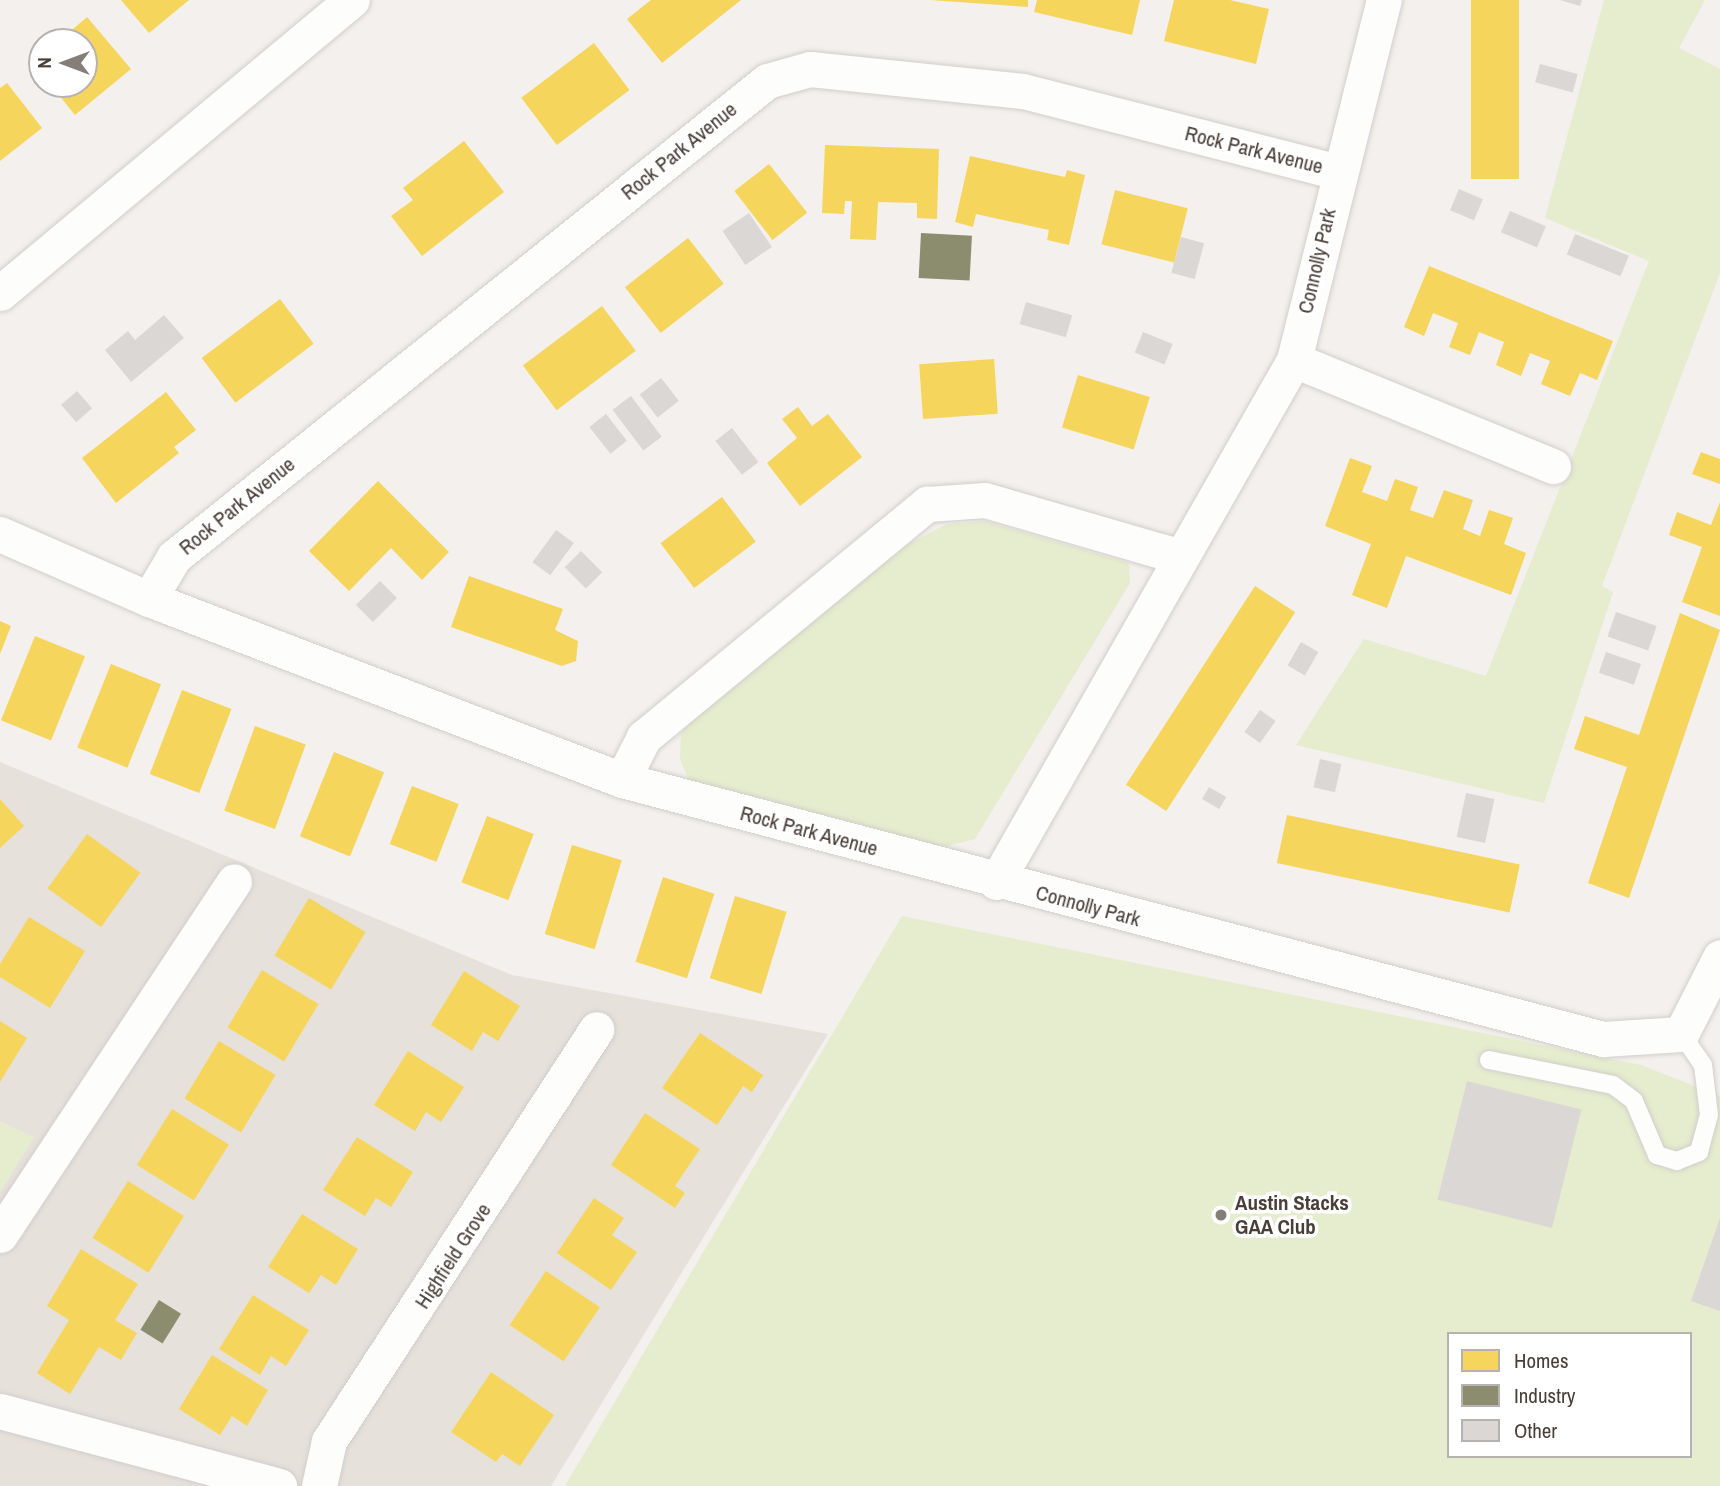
<!DOCTYPE html>
<style>
body{margin:0}
#map{position:relative;width:1720px;height:1486px;overflow:hidden;background:#f3f0ed;font-family:"Archivo Narrow",sans-serif}
div>[style]{position:absolute}
.residential>*{inset:0;background:#e7e1db}
.green>*{inset:0;background:#e6ecce}
.homes>*{inset:0;background:#f6d55c;transform-origin:0 0}
.industry>*{inset:0;background:#8c8c6e;transform-origin:0 0}
.building>*{inset:0;background:#dbd7d4;transform-origin:0 0}
.roads{filter:drop-shadow(0 0 2px #d1cecb) drop-shadow(0 0 2px #d1cecb)}
.lane>*{height:18px;margin:-9px;padding:0 9px;transform-origin:9px;border-radius:9px;background:#fdfdfc}
.street>*{height:35px;margin:-17.5px;padding:0 17.5px;transform-origin:17.5px;border-radius:17.5px;background:#fdfdfc}
.dots>*{width:19px;height:19px;translate:-50% -50%;box-sizing:border-box;border:4px solid #fff;border-radius:50%}
span{translate:-50% -50%;white-space:nowrap;text-align:center;line-height:1.15;-webkit-text-stroke:7px #fff;paint-order:stroke}
.street-label{font-size:21px;color:#493f39}
.poi-label{font-size:21px;color:#493f39;font-weight:700}
.left{translate:0 -50%;text-align:left}
.legend{position:absolute;left:1447px;top:1332px;width:245px;height:126px;box-sizing:border-box;background:#fff;border:2px solid #b6b2b0;margin:0;padding:9px 12px;list-style:none;font-size:21px;color:#493f39}
.legend li{display:flex;align-items:center;gap:14px;height:35px}
.legend b{width:35px;border:2px solid #b6b2b0}
.north{position:absolute;left:28px;top:28px;width:70px;height:70px;box-sizing:border-box;background:#fff;border:2px solid #b6b2b0;border-radius:50%;rotate:270deg;font-size:19px;font-weight:700;line-height:28px;text-align:center;color:#493f39}
.north::after{content:'';display:block;margin:auto;width:24px;height:32px;background:#847d78;clip-path:polygon(50% 0,100% 100%,50% 72%,0 100%)}
</style>
<div id="map">
<div class="residential">
<div style="clip-path:polygon(0 762px,512px 975px,828px 1034px,551px 1486px,0 1486px)"></div>
</div>
<div class="green">
<div style="clip-path:polygon(1604px 0,1705px 0,1679px 48px,1720px 69px,1720px 273px,1602px 586px,1613px 592px,1544px 803px,1296px 745px,1364px 639px,1486px 676px,1649px 261px,1545px 218px)"></div>
<div style="clip-path:polygon(985px 521px,1129px 563px,1130px 583px,975px 839px,947px 846px,901px 842px,690px 783px,680px 759px,681px 733px,698px 706px,910px 543px,947px 524px)"></div>
<div style="clip-path:polygon(evenodd,902px 916px,1641px 1065px,1720px 1096px,1720px 1486px,565px 1486px,902px 916px,1449px 1334px,1690px 1334px,1690px 1456px,1449px 1456px,1449px 1334px)"></div>
<div style="clip-path:polygon(0 1121px,34px 1137px,0 1193px)"></div>
</div>
<div class="homes">
<div style="clip-path:polygon(121px 0,189px 0,149px 33px)"></div>
<div style="clip-path:polygon(651px 0,741px 0,662px 63px,627px 19px)"></div>
<div style="clip-path:polygon(930px 0,1028px 0,1028px 7px)"></div>
<div style="clip-path:polygon(1037px 0,1140px 0,1132px 35px,1034px 12px)"></div>
<div style="clip-path:polygon(1174px 0,1230px 0,1269px 9px,1256px 64px,1164px 41px)"></div>
<div style="left:1471px;top:0;width:48px;height:179px"></div>
<div style="clip-path:polygon(87px 17px,131px 69px,75px 115px,50px 84px,84px 84px,84px 42px,58px 42px)"></div>
<div style="left:594px;top:43px;width:59px;height:91px;rotate:53deg"></div>
<div style="clip-path:polygon(42px 55px,42px 75px,32px 63px)"></div>
<div style="clip-path:polygon(7px 83px,42px 128px,0 161px,0 88px)"></div>
<div style="clip-path:polygon(464px 141px,504px 192px,422px 256px,391px 216px,413px 200px,403px 188px)"></div>
<div style="clip-path:polygon(825px 145px,939px 149px,937px 219px,917px 218px,917px 203px,878px 202px,876px 240px,850px 239px,852px 201px,845px 201px,844px 214px,822px 213px)"></div>
<div style="clip-path:polygon(970px 156px,1065px 177px,1067px 170px,1085px 175px,1069px 245px,1047px 240px,1049px 230px,976px 214px,973px 227px,955px 222px)"></div>
<div style="left:769px;top:164px;width:62px;height:44px;rotate:52deg"></div>
<div style="left:1115px;top:190px;width:75px;height:56px;rotate:14deg"></div>
<div style="left:688px;top:238px;width:58px;height:80px;rotate:52deg"></div>
<div style="clip-path:polygon(1429px 266px,1613px 341px,1597px 380px,1580px 373px,1570px 396px,1541px 384px,1550px 361px,1530px 353px,1521px 376px,1496px 365px,1504px 342px,1479px 332px,1470px 355px,1449px 347px,1458px 323px,1433px 313px,1424px 336px,1404px 327px)"></div>
<div style="left:280px;top:299px;width:56px;height:98px;rotate:53deg"></div>
<div style="left:602px;top:306px;width:56px;height:99px;rotate:53deg"></div>
<div style="left:994px;top:359px;width:55px;height:75px;rotate:86deg"></div>
<div style="left:1078px;top:375px;width:75px;height:55px;rotate:17deg"></div>
<div style="clip-path:polygon(166px 392px,196px 430px,174px 447px,179px 453px,116px 503px,82px 458px)"></div>
<div style="clip-path:polygon(798px 407px,812px 426px,828px 414px,862px 457px,800px 506px,767px 463px,797px 438px,782px 419px)"></div>
<div style="clip-path:polygon(1701px 452px,1720px 459px,1720px 484px,1692px 474px)"></div>
<div style="clip-path:polygon(1350px 458px,1372px 466px,1362px 492px,1387px 501px,1395px 479px,1418px 487px,1410px 510px,1433px 518px,1444px 490px,1473px 500px,1463px 529px,1480px 536px,1489px 510px,1513px 518px,1504px 544px,1526px 553px,1511px 595px,1406px 556px,1387px 608px,1352px 595px,1371px 544px,1325px 526px)"></div>
<div style="clip-path:polygon(378px 481px,449px 552px,422px 580px,391px 548px,349px 591px,309px 551px)"></div>
<div style="left:722px;top:497px;width:56px;height:77px;rotate:53deg"></div>
<div style="clip-path:polygon(1720px 502px,1720px 616px,1682px 602px,1702px 547px,1669px 535px,1677px 512px,1711px 525px)"></div>
<div style="clip-path:polygon(469px 576px,563px 609px,555px 630px,578px 641px,576px 661px,562px 666px,451px 627px)"></div>
<div style="left:1255px;top:586px;width:48px;height:237px;rotate:33deg"></div>
<div style="clip-path:polygon(1680px 613px,1720px 630px,1629px 898px,1588px 883px,1627px 767px,1574px 749px,1585px 716px,1639px 735px)"></div>
<div style="clip-path:polygon(0 621px,11px 626px,0 654px)"></div>
<div style="left:35px;top:636px;width:54px;height:91px;rotate:22deg"></div>
<div style="left:111px;top:664px;width:54px;height:90px;rotate:22deg"></div>
<div style="left:182px;top:690px;width:53px;height:90px;rotate:21deg"></div>
<div style="left:255px;top:726px;width:54px;height:90px;rotate:20deg"></div>
<div style="left:334px;top:752px;width:54px;height:91px;rotate:22deg"></div>
<div style="left:412px;top:786px;width:50px;height:62px;rotate:21deg"></div>
<div style="clip-path:polygon(0 799px,24px 826px,0 848px)"></div>
<div style="left:1287px;top:815px;width:238px;height:49px;rotate:12deg"></div>
<div style="left:487px;top:816px;width:50px;height:71px;rotate:21deg"></div>
<div style="left:87px;top:834px;width:66px;height:67px;rotate:36deg"></div>
<div style="left:572px;top:845px;width:52px;height:93px;rotate:17deg"></div>
<div style="left:663px;top:877px;width:54px;height:89px;rotate:18deg"></div>
<div style="left:735px;top:896px;width:54px;height:86px;rotate:17deg"></div>
<div style="left:309px;top:898px;width:66px;height:67px;rotate:31deg"></div>
<div style="clip-path:polygon(29px 917px,85px 951px,50px 1008px,0 977px,0 964px)"></div>
<div style="left:262px;top:970px;width:66px;height:67px;rotate:31deg"></div>
<div style="clip-path:polygon(464px 971px,520px 1006px,498px 1041px,483px 1032px,472px 1051px,431px 1025px)"></div>
<div style="clip-path:polygon(0 1021px,27px 1038px,0 1082px)"></div>
<div style="clip-path:polygon(700px 1033px,763px 1075px,752px 1092px,743px 1086px,717px 1125px,662px 1088px)"></div>
<div style="left:219px;top:1041px;width:66px;height:67px;rotate:31deg"></div>
<div style="clip-path:polygon(408px 1051px,464px 1087px,441px 1122px,426px 1112px,415px 1131px,374px 1105px)"></div>
<div style="left:172px;top:1109px;width:67px;height:66px;rotate:32deg"></div>
<div style="clip-path:polygon(645px 1113px,700px 1149px,675px 1186px,685px 1193px,675px 1208px,611px 1165px)"></div>
<div style="clip-path:polygon(357px 1137px,413px 1172px,391px 1207px,376px 1198px,365px 1216px,323px 1190px)"></div>
<div style="left:128px;top:1181px;width:66px;height:67px;rotate:32deg"></div>
<div style="clip-path:polygon(594px 1198px,624px 1218px,612px 1235px,637px 1252px,611px 1290px,557px 1253px)"></div>
<div style="clip-path:polygon(302px 1214px,358px 1249px,336px 1285px,321px 1275px,309px 1293px,268px 1267px)"></div>
<div style="clip-path:polygon(81px 1249px,138px 1284px,115px 1320px,137px 1333px,121px 1360px,99px 1347px,70px 1394px,37px 1373px,69px 1320px,47px 1306px)"></div>
<div style="left:546px;top:1271px;width:65px;height:65px;rotate:34deg"></div>
<div style="clip-path:polygon(253px 1295px,309px 1330px,286px 1366px,271px 1356px,260px 1375px,219px 1349px)"></div>
<div style="clip-path:polygon(212px 1355px,268px 1390px,247px 1426px,232px 1416px,220px 1435px,179px 1409px)"></div>
<div style="clip-path:polygon(491px 1372px,554px 1415px,520px 1466px,502px 1454px,496px 1462px,451px 1432px)"></div>
</div>
<div class="industry">
<div style="left:921px;top:233px;width:51px;height:45px;rotate:3deg"></div>
<div style="left:159px;top:1300px;width:26px;height:35px;rotate:32deg"></div>
</div>
<div class="building">
<div style="clip-path:polygon(1560px 0,1582px 0,1580px 6px)"></div>
<div style="left:1540px;top:64px;width:39px;height:19px;rotate:15deg"></div>
<div style="left:1459px;top:189px;width:26px;height:23px;rotate:23deg"></div>
<div style="left:1510px;top:211px;width:39px;height:23px;rotate:23deg"></div>
<div style="left:749px;top:213px;width:41px;height:32px;rotate:56deg"></div>
<div style="left:1575px;top:234px;width:58px;height:22px;rotate:22deg"></div>
<div style="left:1181px;top:237px;width:24px;height:37px;rotate:15deg"></div>
<div style="left:1026px;top:302px;width:48px;height:23px;rotate:16deg"></div>
<div style="clip-path:polygon(164px 315px,184px 338px,131px 382px,105px 350px,128px 331px,135px 340px)"></div>
<div style="left:1143px;top:332px;width:32px;height:22px;rotate:22deg"></div>
<div style="left:661px;top:378px;width:29px;height:27px;rotate:52deg"></div>
<div style="left:77px;top:391px;width:23px;height:21px;rotate:49deg"></div>
<div style="left:631px;top:396px;width:51px;height:23px;rotate:53deg"></div>
<div style="left:606px;top:414px;width:34px;height:21px;rotate:52deg"></div>
<div style="left:732px;top:428px;width:43px;height:21px;rotate:52deg"></div>
<div style="left:556px;top:530px;width:22px;height:40px;rotate:36deg"></div>
<div style="left:581px;top:551px;width:30px;height:23px;rotate:45deg"></div>
<div style="left:380px;top:581px;width:24px;height:34px;rotate:45deg"></div>
<div style="left:1616px;top:612px;width:43px;height:26px;rotate:19deg"></div>
<div style="left:1301px;top:642px;width:20px;height:27px;rotate:30deg"></div>
<div style="left:1606px;top:652px;width:37px;height:22px;rotate:19deg"></div>
<div style="left:1260px;top:710px;width:19px;height:27px;rotate:35deg"></div>
<div style="left:1320px;top:759px;width:22px;height:29px;rotate:13deg"></div>
<div style="left:1209px;top:787px;width:20px;height:14px;rotate:30deg"></div>
<div style="left:1466px;top:793px;width:29px;height:45px;rotate:12deg"></div>
<div style="left:1467px;top:1081px;width:118px;height:122px;rotate:14deg"></div>
<div style="clip-path:polygon(1720px 1218px,1720px 1311px,1691px 1301px)"></div>
</div>
<div class="roads">
<div class="lane">
<div style="left:1489px;top:1060px;width:126px;rotate:11.4deg"></div>
<div style="left:1613px;top:1085px;width:26px;rotate:37deg"></div>
<div style="left:1634px;top:1101px;width:59px;rotate:66.9deg"></div>
<div style="left:1657px;top:1155px;width:21px;rotate:17deg"></div>
<div style="left:1677px;top:1161px;width:24px;rotate:-22deg"></div>
<div style="left:1699px;top:1152px;width:38px;rotate:-75deg"></div>
<div style="left:1709px;top:1115px;width:50px;rotate:-96.8deg"></div>
<div style="left:1703px;top:1065px;width:38px;rotate:-125deg"></div>
</div>
<div class="street">
<div style="left:0;top:293px;width:458px;rotate:-39.8deg"></div>
<div style="left:1294px;top:360px;width:280px;rotate:22.3deg"></div>
<div style="left:0;top:534px;width:163px;rotate:23.6deg"></div>
<div style="left:149px;top:599px;width:506px;rotate:20.94deg"></div>
<div style="left:622px;top:780px;width:1015px;rotate:14.79deg"></div>
<div style="left:1603px;top:1039px;width:78px;rotate:-3.7deg"></div>
<div style="left:1681px;top:1034px;width:86px;rotate:-63.1deg"></div>
<div style="left:149px;top:599px;width:49px;rotate:-59.2deg"></div>
<div style="left:174px;top:557px;width:760px;rotate:-38.75deg"></div>
<div style="left:767px;top:81px;width:45px;rotate:-15.6deg"></div>
<div style="left:810px;top:69px;width:214px;rotate:5.9deg"></div>
<div style="left:1023px;top:91px;width:326px;rotate:14.4deg"></div>
<div style="left:622px;top:780px;width:48px;rotate:-62.9deg"></div>
<div style="left:644px;top:737px;width:367px;rotate:-39.5deg"></div>
<div style="left:927px;top:504px;width:58px;rotate:-3.9deg"></div>
<div style="left:985px;top:500px;width:204px;rotate:16.2deg"></div>
<div style="left:996px;top:882px;width:601px;rotate:-60.28deg"></div>
<div style="left:1294px;top:360px;width:371px;rotate:-76deg"></div>
<div style="left:0;top:1235px;width:424px;rotate:-56.5deg"></div>
<div style="left:0;top:1411px;width:289px;rotate:15deg"></div>
<div style="left:319px;top:1486px;width:46px;rotate:-77.5deg"></div>
<div style="left:329px;top:1441px;width:491px;rotate:-57deg"></div>
</div>
</div>
<div class="dots">
<div style="left:1221px;top:1215px;background:#847d78"></div>
</div>
<div class="street-label">
<span style="left:1254px;top:150px;rotate:14deg">Rock Park Avenue</span>
<span style="left:679px;top:151px;rotate:-39deg">Rock Park Avenue</span>
<span style="left:1317px;top:261px;rotate:-77deg">Connolly Park</span>
<span style="left:237px;top:506px;rotate:-39deg">Rock Park Avenue</span>
<span style="left:809px;top:831px;rotate:15deg">Rock Park Avenue</span>
<span style="left:1088px;top:906px;rotate:15deg">Connolly Park</span>
<span style="left:453px;top:1256px;rotate:-57deg">Highfield Grove</span>
</div>
<div class="poi-label">
<span class="left" style="left:1235px;top:1215px">Austin Stacks<br>GAA Club</span>
</div>
<ul class="legend">
<li><b style="height:19px;background:#f6d55c"></b>Homes</li>
<li><b style="height:19px;background:#8c8c6e"></b>Industry</li>
<li><b style="height:19px;background:#dbd7d4"></b>Other</li>
</ul>
<div class="north">N</div>
</div>
